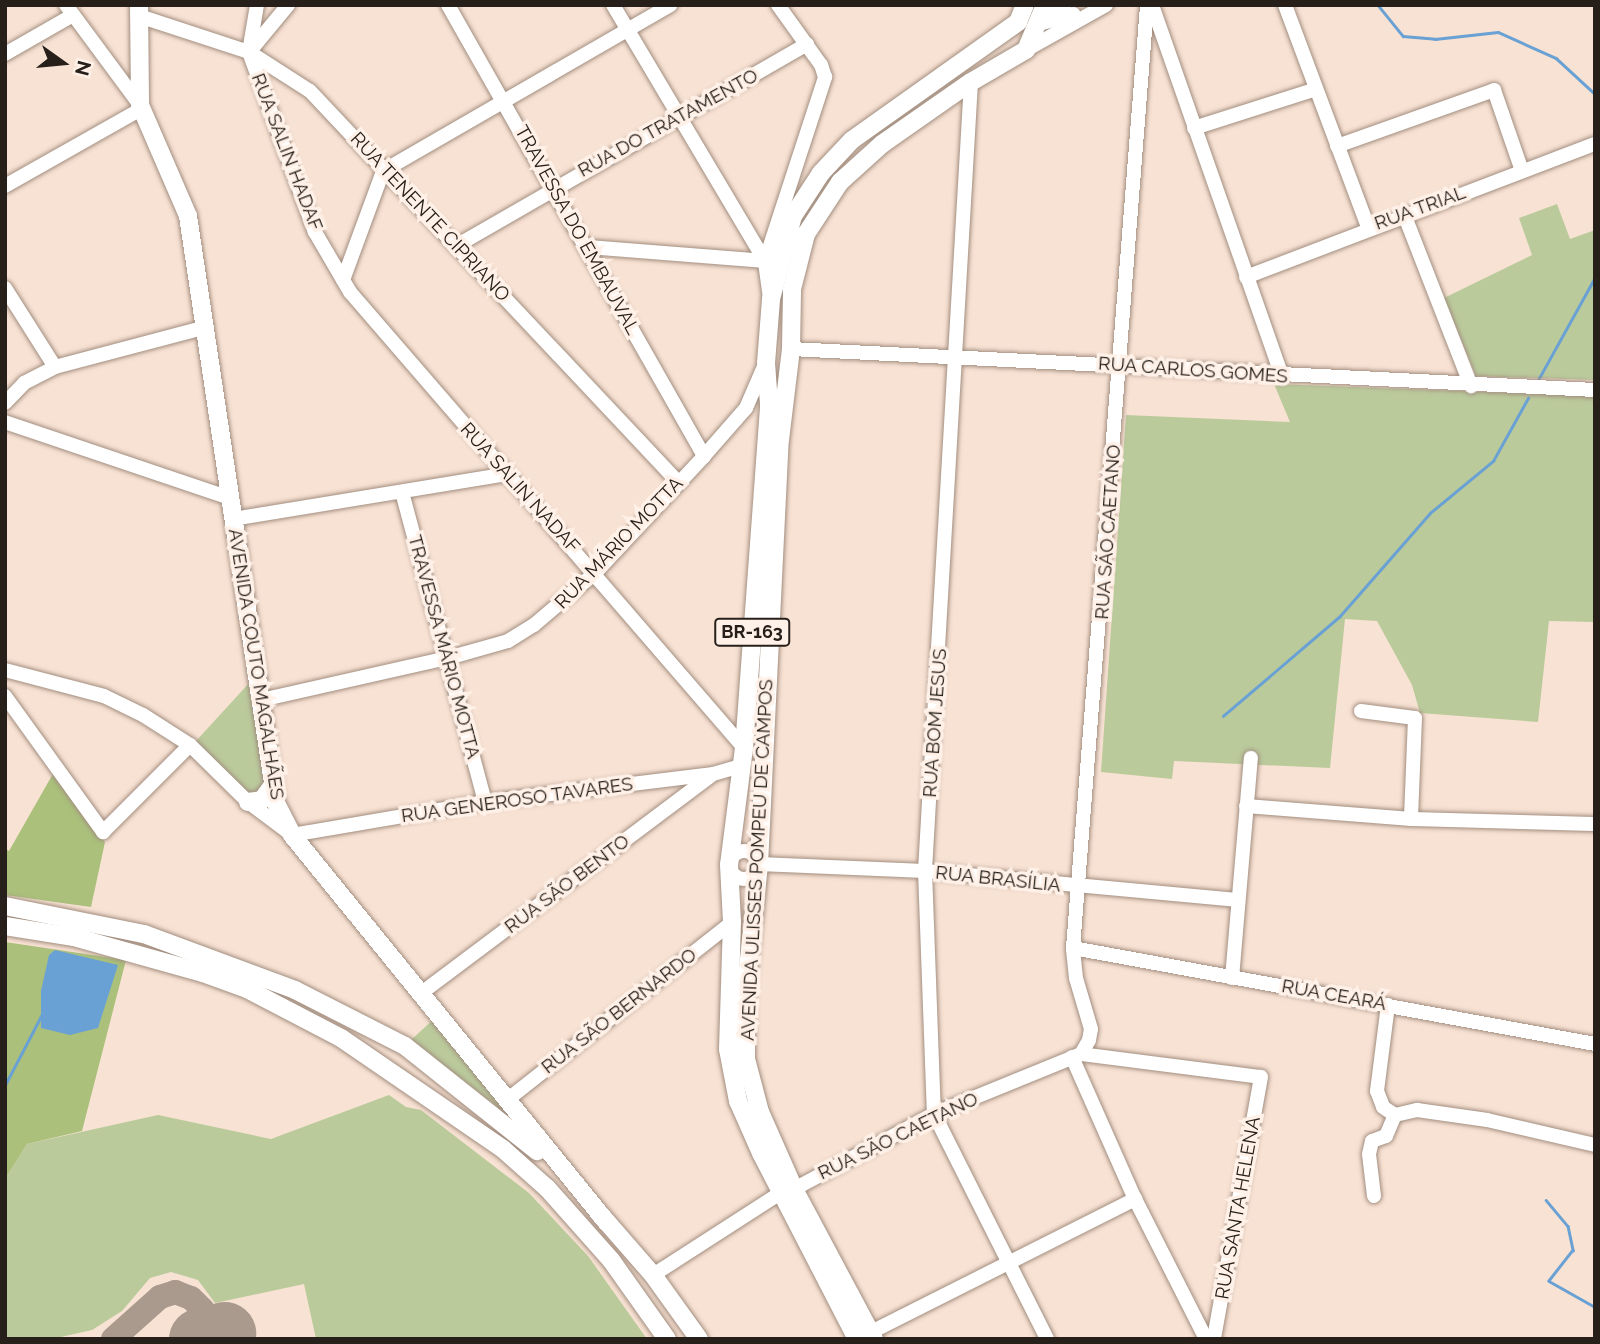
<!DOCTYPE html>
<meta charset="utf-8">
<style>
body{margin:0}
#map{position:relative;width:1600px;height:1344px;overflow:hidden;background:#f8e2d3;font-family:Raleway,sans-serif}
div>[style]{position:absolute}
.green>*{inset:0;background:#baca9b}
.forest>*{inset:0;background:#aac07b}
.water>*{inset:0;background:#69a1d5}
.stream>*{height:2.5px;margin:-1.25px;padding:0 1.25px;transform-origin:1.25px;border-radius:1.25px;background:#69a1d5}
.taxiway>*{height:24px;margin:-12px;padding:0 12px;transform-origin:12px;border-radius:12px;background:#aa9a8e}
.runway>*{height:63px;margin:-31.5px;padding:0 31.5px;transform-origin:31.5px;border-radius:31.5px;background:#aa9a8e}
.roads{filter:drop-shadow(0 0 2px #a28e80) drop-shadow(0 0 2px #a28e80)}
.minor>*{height:14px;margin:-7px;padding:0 7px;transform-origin:7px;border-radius:7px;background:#fff}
.minor>.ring{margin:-7px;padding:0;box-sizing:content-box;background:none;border:14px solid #fff;border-radius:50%}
.major>*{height:18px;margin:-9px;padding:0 9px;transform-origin:9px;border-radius:9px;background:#fff}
span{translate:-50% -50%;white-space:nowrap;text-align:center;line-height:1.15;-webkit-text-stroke:7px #fff1e8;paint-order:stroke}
.shield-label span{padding:2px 5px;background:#fff1e8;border:2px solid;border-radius:5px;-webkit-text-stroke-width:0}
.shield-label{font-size:18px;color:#27201a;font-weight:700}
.street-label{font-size:19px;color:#27201a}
.frame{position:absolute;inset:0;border:7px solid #27201a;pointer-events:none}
.north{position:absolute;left:28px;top:28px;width:70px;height:70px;-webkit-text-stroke:5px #fff1e8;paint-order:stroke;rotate:105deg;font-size:19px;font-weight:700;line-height:28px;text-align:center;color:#27201a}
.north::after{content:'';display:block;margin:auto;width:24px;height:32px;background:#27201a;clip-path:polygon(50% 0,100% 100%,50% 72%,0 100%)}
</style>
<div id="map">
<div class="green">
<div style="clip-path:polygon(1557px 204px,1570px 239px,1595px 230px,1595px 380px,1476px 376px,1444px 298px,1532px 255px,1519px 218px)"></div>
<div style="clip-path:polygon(1274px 384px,1595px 396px,1595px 622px,1549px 621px,1538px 722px,1420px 713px,1412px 685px,1377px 621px,1345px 619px,1330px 768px,1174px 761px,1172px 779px,1101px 772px,1126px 415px,1290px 422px)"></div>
<div style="clip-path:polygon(251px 681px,265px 785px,255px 794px,246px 793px,196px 741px)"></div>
<div style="clip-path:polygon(436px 1017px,513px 1119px,411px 1040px)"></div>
<div style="clip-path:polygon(389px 1095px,406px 1107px,421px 1110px,529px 1193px,588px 1256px,647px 1339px,316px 1339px,304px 1284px,215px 1303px,198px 1280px,171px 1272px,150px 1278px,122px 1311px,92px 1330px,52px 1339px,5px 1339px,5px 1179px,27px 1144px,158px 1115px,271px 1139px)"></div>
</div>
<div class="forest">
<div style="clip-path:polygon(54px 772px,105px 842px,91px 907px,5px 895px,5px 849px,9px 851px)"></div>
<div style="clip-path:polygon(5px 942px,126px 960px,82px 1131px,27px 1144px,5px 1179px)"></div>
</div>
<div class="water">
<div style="clip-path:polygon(55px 950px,118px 965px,98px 1028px,70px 1035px,41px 1028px,41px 991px,49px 955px)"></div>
</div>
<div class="stream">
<div style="left:1378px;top:5px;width:40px;rotate:51deg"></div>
<div style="left:1403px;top:36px;width:32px;rotate:5deg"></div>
<div style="left:1435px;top:39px;width:63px;rotate:-6.3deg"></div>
<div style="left:1498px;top:32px;width:64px;rotate:24.1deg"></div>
<div style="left:1556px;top:58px;width:53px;rotate:42.7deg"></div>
<div style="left:1538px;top:380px;width:118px;rotate:-61deg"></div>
<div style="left:1223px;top:716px;width:153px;rotate:-40.5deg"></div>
<div style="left:1339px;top:617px;width:138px;rotate:-48.8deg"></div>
<div style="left:1430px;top:513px;width:82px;rotate:-39.5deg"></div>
<div style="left:1493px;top:461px;width:72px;rotate:-60.9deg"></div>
<div style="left:5px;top:1085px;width:78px;rotate:-62.4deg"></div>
<div style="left:1546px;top:1200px;width:34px;rotate:50deg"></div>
<div style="left:1568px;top:1226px;width:25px;rotate:78deg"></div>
<div style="left:1573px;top:1250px;width:39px;rotate:128deg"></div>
<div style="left:1549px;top:1281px;width:53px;rotate:29.5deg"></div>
</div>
<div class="taxiway">
<div style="left:113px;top:1339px;width:63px;rotate:-41.8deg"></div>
<div style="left:160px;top:1297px;width:16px;rotate:-18deg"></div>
<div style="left:175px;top:1292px;width:17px;rotate:21deg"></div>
<div style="left:191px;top:1298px;width:16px;rotate:45deg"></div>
<div style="left:202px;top:1309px;width:29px;rotate:78deg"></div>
</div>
<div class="runway">
<div style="left:200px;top:1339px;width:25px;rotate:-14deg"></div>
</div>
<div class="roads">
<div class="minor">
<div style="left:66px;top:5px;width:124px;rotate:53.5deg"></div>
<div style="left:257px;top:5px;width:48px;rotate:99.7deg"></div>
<div style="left:249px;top:52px;width:192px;rotate:69.9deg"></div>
<div style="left:315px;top:232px;width:69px;rotate:59.7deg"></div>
<div style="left:350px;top:292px;width:603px;rotate:49.17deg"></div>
<div style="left:448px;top:5px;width:519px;rotate:60.42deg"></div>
<div style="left:613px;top:5px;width:298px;rotate:59.3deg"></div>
<div style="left:1152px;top:5px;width:394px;rotate:70.7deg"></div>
<div style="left:1285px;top:5px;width:237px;rotate:69.5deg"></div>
<div style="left:139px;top:16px;width:116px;rotate:18.1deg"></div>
<div style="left:249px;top:52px;width:72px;rotate:32.6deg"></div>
<div style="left:310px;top:91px;width:536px;rotate:46.74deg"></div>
<div style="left:1039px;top:24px;width:36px;rotate:-16deg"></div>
<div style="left:1026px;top:50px;width:92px;rotate:-29.4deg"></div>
<div style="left:250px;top:51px;width:60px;rotate:-50.4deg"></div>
<div style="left:5px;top:54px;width:78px;rotate:-29.8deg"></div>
<div style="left:971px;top:82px;width:790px;rotate:93.34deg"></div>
<div style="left:925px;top:871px;width:243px;rotate:87.9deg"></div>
<div style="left:934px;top:1114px;width:252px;rotate:63.3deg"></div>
<div style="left:1194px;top:128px;width:128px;rotate:-17.7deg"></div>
<div style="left:1337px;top:146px;width:167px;rotate:-19.6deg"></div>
<div style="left:1494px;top:90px;width:86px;rotate:70.9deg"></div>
<div style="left:5px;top:186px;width:156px;rotate:-29.5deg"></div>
<div style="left:1404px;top:214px;width:185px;rotate:68.7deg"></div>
<div style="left:456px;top:246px;width:405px;rotate:-29.9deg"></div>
<div style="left:588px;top:247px;width:178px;rotate:4.5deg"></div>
<div style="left:1246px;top:277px;width:373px;rotate:-20.9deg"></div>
<div style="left:343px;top:280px;width:116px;rotate:-69.8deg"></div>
<div style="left:383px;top:171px;width:332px;rotate:-30deg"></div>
<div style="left:5px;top:288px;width:93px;rotate:57.7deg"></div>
<div style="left:770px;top:298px;width:37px;rotate:-98deg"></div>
<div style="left:765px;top:261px;width:194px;rotate:-71.9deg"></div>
<div style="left:825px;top:77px;width:13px;rotate:-108deg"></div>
<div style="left:821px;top:65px;width:74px;rotate:-125.6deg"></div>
<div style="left:791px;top:349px;width:805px;rotate:2.92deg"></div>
<div style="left:5px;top:403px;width:28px;rotate:-46deg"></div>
<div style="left:24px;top:383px;width:35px;rotate:-27deg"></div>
<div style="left:55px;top:367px;width:156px;rotate:-14.8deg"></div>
<div style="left:5px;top:422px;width:237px;rotate:18.7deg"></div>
<div style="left:402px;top:492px;width:321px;rotate:75deg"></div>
<div style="left:233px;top:519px;width:278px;rotate:-9.3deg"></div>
<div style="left:5px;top:670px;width:102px;rotate:14.7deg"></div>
<div style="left:104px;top:696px;width:43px;rotate:26deg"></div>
<div style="left:143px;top:715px;width:56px;rotate:32.6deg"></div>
<div style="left:190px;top:745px;width:81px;rotate:44.5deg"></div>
<div style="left:248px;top:802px;width:55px;rotate:36.9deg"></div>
<div style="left:292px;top:835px;width:196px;rotate:-9.7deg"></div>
<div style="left:485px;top:802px;width:230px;rotate:-7deg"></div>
<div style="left:713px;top:774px;width:29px;rotate:-16deg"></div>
<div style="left:5px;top:696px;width:168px;rotate:54.2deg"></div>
<div style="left:103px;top:832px;width:123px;rotate:-45deg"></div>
<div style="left:261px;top:700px;width:192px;rotate:-12.7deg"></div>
<div style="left:448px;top:658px;width:62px;rotate:-15.8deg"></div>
<div style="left:508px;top:641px;width:31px;rotate:-32deg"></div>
<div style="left:534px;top:625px;width:82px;rotate:-40.5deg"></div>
<div style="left:596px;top:572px;width:158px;rotate:-47deg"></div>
<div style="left:704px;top:456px;width:64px;rotate:-48.8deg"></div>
<div style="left:746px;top:408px;width:48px;rotate:-66.6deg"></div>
<div style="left:1361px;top:711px;width:54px;rotate:7.4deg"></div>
<div style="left:1415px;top:718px;width:101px;rotate:92.3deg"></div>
<div style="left:1246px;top:806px;width:166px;rotate:4.5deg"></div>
<div style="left:1411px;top:819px;width:184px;rotate:1.6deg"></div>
<div class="ring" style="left:730px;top:851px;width:14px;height:14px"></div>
<div style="left:759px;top:864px;width:166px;rotate:2.4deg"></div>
<div style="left:925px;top:871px;width:313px;rotate:5.3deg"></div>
<div style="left:1073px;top:948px;width:531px;rotate:10.42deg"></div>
<div style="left:1232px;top:978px;width:221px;rotate:-85.1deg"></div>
<div style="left:420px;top:994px;width:363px;rotate:-36.9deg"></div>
<div style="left:1388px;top:1005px;width:87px;rotate:97.3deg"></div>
<div style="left:1377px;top:1091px;width:17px;rotate:69deg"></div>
<div style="left:1383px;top:1107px;width:14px;rotate:34deg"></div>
<div style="left:1395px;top:1115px;width:23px;rotate:-13deg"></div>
<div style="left:1417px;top:1110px;width:71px;rotate:8.1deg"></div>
<div style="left:1487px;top:1120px;width:111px;rotate:13deg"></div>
<div style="left:1081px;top:1054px;width:181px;rotate:7.3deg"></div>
<div style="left:1261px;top:1077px;width:266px;rotate:100.2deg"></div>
<div style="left:1072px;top:1057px;width:155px;rotate:66.1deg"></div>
<div style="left:1135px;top:1199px;width:157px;rotate:63.1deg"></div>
<div style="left:507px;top:1100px;width:287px;rotate:-38.3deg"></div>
<div style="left:794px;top:1189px;width:159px;rotate:-28.2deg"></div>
<div style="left:934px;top:1114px;width:159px;rotate:-22.2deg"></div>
<div style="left:1081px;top:1054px;width:16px;rotate:-60deg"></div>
<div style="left:1089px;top:1040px;width:11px;rotate:-80deg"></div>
<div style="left:1091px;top:1029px;width:53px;rotate:-106.4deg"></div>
<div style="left:1076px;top:978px;width:30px;rotate:-96deg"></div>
<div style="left:1073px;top:948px;width:946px;rotate:-85.51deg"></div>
<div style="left:1374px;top:1196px;width:42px;rotate:-96.8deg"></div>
<div style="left:1369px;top:1154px;width:13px;rotate:-77deg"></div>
<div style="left:1372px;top:1141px;width:15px;rotate:-20deg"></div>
<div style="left:1386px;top:1136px;width:23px;rotate:-67deg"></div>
<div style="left:653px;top:1275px;width:153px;rotate:-32.8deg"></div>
<div style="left:871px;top:1332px;width:296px;rotate:-26.7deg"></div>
</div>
<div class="major">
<div style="left:139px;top:5px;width:100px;rotate:89.4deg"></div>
<div style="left:140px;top:105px;width:121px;rotate:66.6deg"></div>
<div style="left:188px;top:216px;width:594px;rotate:81.47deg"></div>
<div style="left:276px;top:803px;width:36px;rotate:63deg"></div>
<div style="left:292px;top:835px;width:499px;rotate:50.9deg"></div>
<div style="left:1052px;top:5px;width:19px;rotate:35deg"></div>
<div style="left:248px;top:802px;width:14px;rotate:-8deg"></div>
<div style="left:262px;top:800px;width:17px;rotate:-54deg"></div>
<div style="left:5px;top:906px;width:142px;rotate:11.4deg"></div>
<div style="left:144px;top:934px;width:161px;rotate:20.3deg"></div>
<div style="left:295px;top:990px;width:123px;rotate:27deg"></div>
<div style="left:405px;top:1046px;width:169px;rotate:38.5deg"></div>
<div style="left:5px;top:926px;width:70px;rotate:9.1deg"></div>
<div style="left:74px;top:937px;width:134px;rotate:15.6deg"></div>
<div style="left:203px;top:973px;width:47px;rotate:20deg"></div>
<div style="left:247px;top:989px;width:106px;rotate:27.5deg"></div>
<div style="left:341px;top:1038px;width:196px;rotate:34.4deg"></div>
<div style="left:503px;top:1149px;width:59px;rotate:41.6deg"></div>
<div style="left:547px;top:1188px;width:96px;rotate:48.4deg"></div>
<div style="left:611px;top:1260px;width:97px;rotate:54.7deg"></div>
<div style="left:599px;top:1213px;width:82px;rotate:48.9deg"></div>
<div style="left:653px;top:1275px;width:79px;rotate:54.3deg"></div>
<div style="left:857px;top:1339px;width:209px;rotate:-117.3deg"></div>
<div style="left:761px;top:1153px;width:57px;rotate:-113.9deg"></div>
<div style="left:738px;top:1101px;width:53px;rotate:-100.9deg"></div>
<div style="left:728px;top:1049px;width:127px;rotate:-88.2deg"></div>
<div style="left:732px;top:922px;width:57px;rotate:-93deg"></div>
<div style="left:729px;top:865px;width:118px;rotate:-82.7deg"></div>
<div style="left:744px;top:748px;width:345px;rotate:-85.8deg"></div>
<div style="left:769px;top:404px;width:41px;rotate:-94.2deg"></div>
<div style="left:766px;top:363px;width:64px;rotate:-85.5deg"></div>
<div style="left:771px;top:299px;width:86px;rotate:-75.2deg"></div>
<div style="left:793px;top:216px;width:51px;rotate:-56.9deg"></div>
<div style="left:821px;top:173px;width:45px;rotate:-46.8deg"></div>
<div style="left:852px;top:140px;width:204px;rotate:-35.4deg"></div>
<div style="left:1018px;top:22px;width:18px;rotate:-68deg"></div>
<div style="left:874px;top:1339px;width:170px;rotate:-118.1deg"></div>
<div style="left:794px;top:1189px;width:84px;rotate:-113.8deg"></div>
<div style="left:760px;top:1112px;width:55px;rotate:-104.8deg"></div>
<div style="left:746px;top:1059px;width:71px;rotate:-90deg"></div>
<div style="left:746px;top:988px;width:125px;rotate:-84deg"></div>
<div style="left:759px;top:864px;width:425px;rotate:-87.2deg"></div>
<div style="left:780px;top:440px;width:92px;rotate:-83.1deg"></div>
<div style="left:791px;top:349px;width:60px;rotate:-89deg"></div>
<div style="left:792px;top:289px;width:57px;rotate:-75.7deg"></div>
<div style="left:806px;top:234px;width:62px;rotate:-56.8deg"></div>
<div style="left:840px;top:182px;width:57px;rotate:-42.1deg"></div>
<div style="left:882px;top:144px;width:108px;rotate:-34.9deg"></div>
<div style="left:971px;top:82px;width:64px;rotate:-30.2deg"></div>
<div style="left:1026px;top:50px;width:49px;rotate:-67.1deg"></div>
</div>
</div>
<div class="shield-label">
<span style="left:752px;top:632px">BR-163</span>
</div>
<div class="street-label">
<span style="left:668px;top:123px;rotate:-29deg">RUA DO TRATAMENTO</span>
<span style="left:287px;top:152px;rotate:69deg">RUA SALIN HADAF</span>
<span style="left:1420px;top:208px;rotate:-20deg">RUA TRIAL</span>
<span style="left:430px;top:217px;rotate:47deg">RUA TENENTE CIPRIANO</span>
<span style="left:577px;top:230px;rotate:61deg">TRAVESSA DO EMBAUVAL</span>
<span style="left:1193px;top:370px;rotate:4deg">RUA CARLOS GOMES</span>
<span style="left:520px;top:488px;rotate:48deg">RUA SALIN NADAF</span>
<span style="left:1108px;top:532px;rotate:-86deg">RUA SÃO CAETANO</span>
<span style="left:619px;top:543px;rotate:-46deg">RUA MÁRIO MOTTA</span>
<span style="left:444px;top:647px;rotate:75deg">TRAVESSA MÁRIO MOTTA</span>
<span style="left:256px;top:664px;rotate:81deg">AVENIDA COUTO MAGALHÃES</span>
<span style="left:935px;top:723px;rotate:-86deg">RUA BOM JESUS</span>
<span style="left:517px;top:800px;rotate:-8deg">RUA GENEROSO TAVARES</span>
<span style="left:757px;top:860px;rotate:-87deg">AVENIDA ULISSES POMPEU DE CAMPOS</span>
<span style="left:998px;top:879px;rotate:6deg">RUA BRASÍLIA</span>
<span style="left:567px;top:884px;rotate:-37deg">RUA SÃO BENTO</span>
<span style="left:1334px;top:995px;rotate:10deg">RUA CEARÁ</span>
<span style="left:619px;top:1011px;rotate:-38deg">RUA SÃO BERNARDO</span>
<span style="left:898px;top:1136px;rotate:-26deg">RUA SÃO CAETANO</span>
<span style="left:1238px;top:1208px;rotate:-80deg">RUA SANTA HELENA</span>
</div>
<div class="frame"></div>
<div class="north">N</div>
</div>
